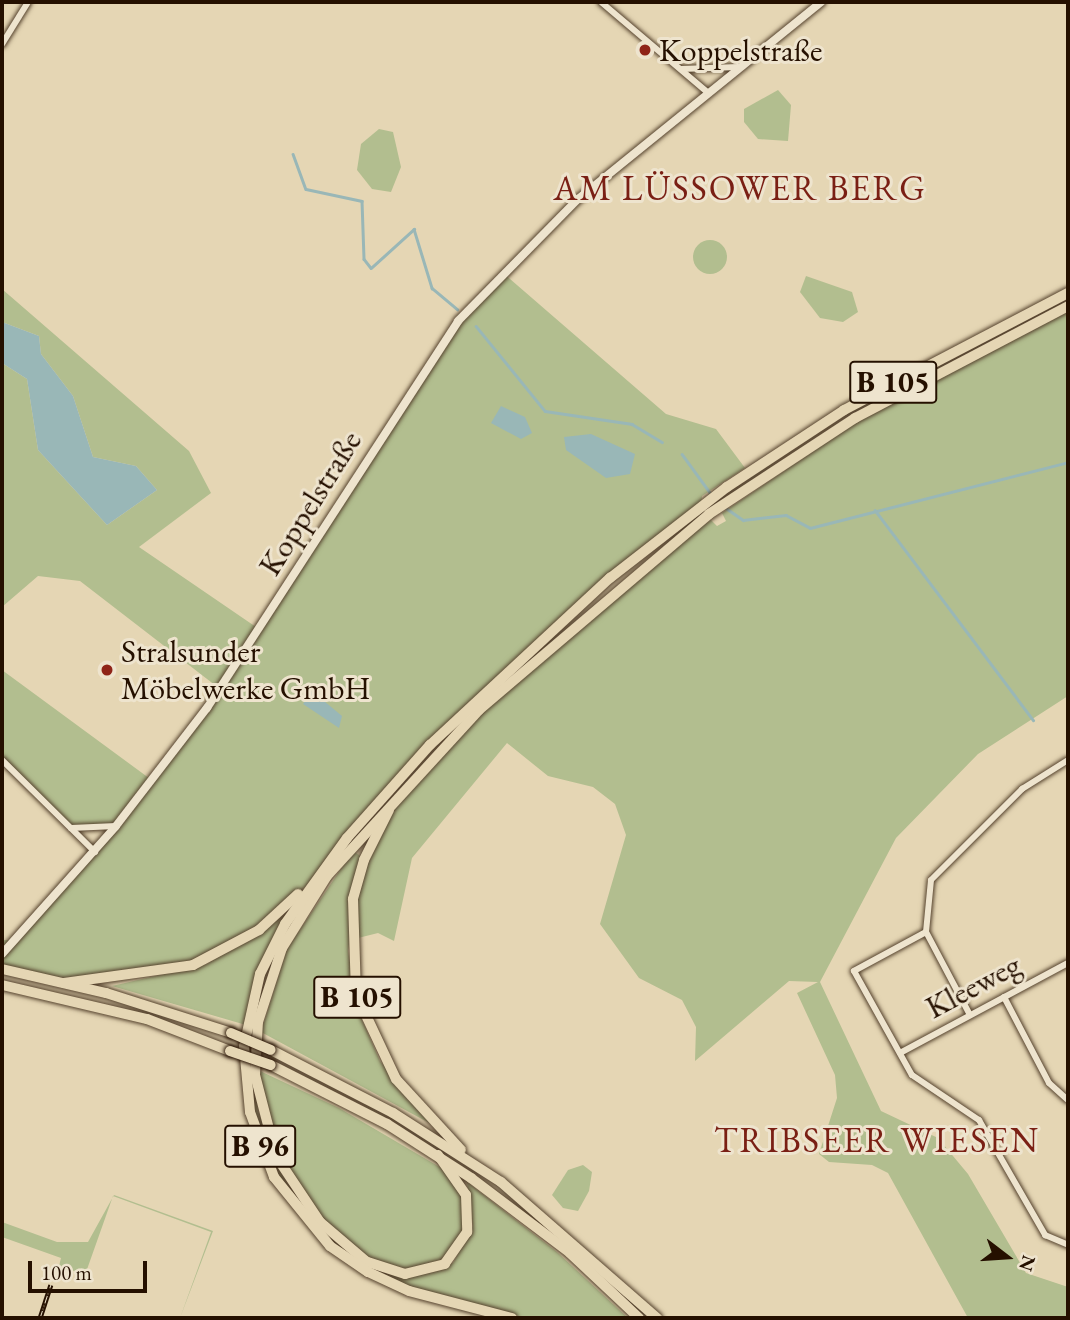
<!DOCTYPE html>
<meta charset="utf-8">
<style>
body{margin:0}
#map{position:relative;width:1070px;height:1320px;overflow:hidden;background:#e5d6b4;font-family:"EB Garamond",serif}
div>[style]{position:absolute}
.green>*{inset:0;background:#b2be8f}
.round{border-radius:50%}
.water>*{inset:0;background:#99b7b7}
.stream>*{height:2.5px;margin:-1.25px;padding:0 1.25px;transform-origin:1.25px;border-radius:1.25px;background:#99b7b7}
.roads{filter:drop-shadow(0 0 2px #55422d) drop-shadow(0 0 2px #55422d)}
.minor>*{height:6px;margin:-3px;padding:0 3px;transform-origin:3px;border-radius:3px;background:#eee4ce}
.tertiary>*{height:8px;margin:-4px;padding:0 4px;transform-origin:4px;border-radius:4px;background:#eee4ce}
.trunk>*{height:10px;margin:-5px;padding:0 5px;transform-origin:5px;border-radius:5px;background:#e5d6b4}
.rail>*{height:5px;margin-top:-2.5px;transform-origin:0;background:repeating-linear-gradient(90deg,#eee4ce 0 8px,#251000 0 16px);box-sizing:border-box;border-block:2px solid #251000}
.bridges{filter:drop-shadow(0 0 2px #251000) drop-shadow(0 0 2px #251000)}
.trunk-bridge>*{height:10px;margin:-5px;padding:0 5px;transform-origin:5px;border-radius:5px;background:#e5d6b4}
.dots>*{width:19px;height:19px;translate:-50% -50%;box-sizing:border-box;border:4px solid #eee4ce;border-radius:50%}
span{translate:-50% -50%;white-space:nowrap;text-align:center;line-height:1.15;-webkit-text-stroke:6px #eee4ce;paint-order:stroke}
.shield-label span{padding:2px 5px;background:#eee4ce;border:2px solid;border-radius:5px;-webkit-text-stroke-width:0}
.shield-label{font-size:30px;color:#251000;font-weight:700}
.poi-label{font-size:32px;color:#251000}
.left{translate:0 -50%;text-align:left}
.street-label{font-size:32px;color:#251000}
.quarter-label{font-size:35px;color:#7a1f14;letter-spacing:2px}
.frame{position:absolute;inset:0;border:4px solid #251000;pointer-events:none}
.north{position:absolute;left:972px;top:1222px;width:70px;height:70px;-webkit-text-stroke:5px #eee4ce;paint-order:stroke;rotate:107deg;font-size:19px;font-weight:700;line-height:28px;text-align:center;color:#251000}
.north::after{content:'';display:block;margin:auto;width:24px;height:32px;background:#251000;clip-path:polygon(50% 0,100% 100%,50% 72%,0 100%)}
.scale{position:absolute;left:28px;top:1261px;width:119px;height:32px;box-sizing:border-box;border:4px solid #251000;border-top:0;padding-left:9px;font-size:21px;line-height:24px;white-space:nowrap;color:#251000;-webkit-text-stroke:5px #eee4ce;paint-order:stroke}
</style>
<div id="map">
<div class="green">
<div style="clip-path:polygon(778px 90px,791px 105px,788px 141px,758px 139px,744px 122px,744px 109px)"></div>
<div style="clip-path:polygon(379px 129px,393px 132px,401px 167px,391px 192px,372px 189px,357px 170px,361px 144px)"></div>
<div class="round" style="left:693px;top:240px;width:34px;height:34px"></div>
<div style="clip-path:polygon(502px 272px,666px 414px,716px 429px,745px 468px,702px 496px,701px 506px,524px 652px,290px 903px,213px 957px,64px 983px,2px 969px,2px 940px,16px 940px,115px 826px,69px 828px,2px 760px,2px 670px,153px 781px,220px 689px,80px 581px,38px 576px,2px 607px,2px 363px,27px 379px,38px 450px,107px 525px,157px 490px,136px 466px,93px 457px,73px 396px,41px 354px,39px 336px,2px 322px,2px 289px,189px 451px,211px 493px,139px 547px,259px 629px,458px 321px)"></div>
<div style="clip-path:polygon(806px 276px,852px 292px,858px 312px,843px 322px,820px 318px,800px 292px)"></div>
<div style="clip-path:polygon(1068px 312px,1068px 696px,978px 754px,896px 838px,820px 982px,881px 1111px,938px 1138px,968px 1174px,1026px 1273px,1068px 1287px,1068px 1318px,968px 1318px,888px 1173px,872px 1165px,829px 1162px,819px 1154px,837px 1098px,835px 1075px,797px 993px,818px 982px,789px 981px,695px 1061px,696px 1027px,682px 1000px,639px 978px,600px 924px,626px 835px,615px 804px,593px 787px,548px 776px,507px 743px,412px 858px,394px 941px,378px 933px,350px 940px,358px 879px,398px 796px,479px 710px,641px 569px,711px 520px,717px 526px,726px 521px,722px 513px,857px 422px)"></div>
<div style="clip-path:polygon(353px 851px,362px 857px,348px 951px,359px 1013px,380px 1061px,433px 1125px,261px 1032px,287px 949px)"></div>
<div style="clip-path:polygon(288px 913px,246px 1025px,112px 986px,207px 964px)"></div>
<div style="clip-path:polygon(252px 1069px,258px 1111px,282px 1175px,296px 1198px,364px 1263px,406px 1279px,453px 1263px,473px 1226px,467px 1182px,557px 1252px,628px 1318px,526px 1318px,410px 1287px,392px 1280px,342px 1250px,302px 1212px,269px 1159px,252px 1100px)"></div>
<div style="clip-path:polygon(260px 1071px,339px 1108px,443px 1169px,465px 1200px,467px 1227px,445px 1261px,409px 1272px,367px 1257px,320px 1217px,284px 1167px,263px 1105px)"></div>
<div style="clip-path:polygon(583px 1165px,592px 1172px,589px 1191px,578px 1211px,563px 1208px,552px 1195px,568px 1170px)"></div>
<div style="clip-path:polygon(114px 1195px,213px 1231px,180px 1318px,211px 1232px,113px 1196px,85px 1275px,59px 1266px,61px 1258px,2px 1237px,2px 1222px,57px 1242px,88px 1242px)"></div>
</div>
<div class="water">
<div style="clip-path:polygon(2px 322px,39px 336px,41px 354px,73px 396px,93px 457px,136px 466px,157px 490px,107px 525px,38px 450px,27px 379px,2px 363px)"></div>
<div style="clip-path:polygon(501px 406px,525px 417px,532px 433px,521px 439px,491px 423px)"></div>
<div style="clip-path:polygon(591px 434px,635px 454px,630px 474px,606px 478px,566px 450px,564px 437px)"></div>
<div style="clip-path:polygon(312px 691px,342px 716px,339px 728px,303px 704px)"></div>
</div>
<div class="stream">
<div style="left:293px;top:154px;width:37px;rotate:70deg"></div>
<div style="left:306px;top:189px;width:57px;rotate:12.1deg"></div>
<div style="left:362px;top:201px;width:58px;rotate:88deg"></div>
<div style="left:364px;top:259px;width:11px;rotate:52deg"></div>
<div style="left:371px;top:268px;width:58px;rotate:-42.2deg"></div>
<div style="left:414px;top:229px;width:62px;rotate:73deg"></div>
<div style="left:432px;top:288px;width:33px;rotate:40deg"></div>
<div style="left:476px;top:326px;width:109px;rotate:50.9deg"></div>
<div style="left:545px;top:411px;width:88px;rotate:8.5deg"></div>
<div style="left:632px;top:424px;width:35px;rotate:31deg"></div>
<div style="left:682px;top:454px;width:49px;rotate:54.1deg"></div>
<div style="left:726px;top:508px;width:21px;rotate:35deg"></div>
<div style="left:743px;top:520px;width:43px;rotate:-6.6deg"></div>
<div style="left:786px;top:515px;width:27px;rotate:28deg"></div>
<div style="left:810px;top:528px;width:266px;rotate:-14.3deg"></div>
<div style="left:875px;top:510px;width:263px;rotate:53deg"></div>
</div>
<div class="roads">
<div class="minor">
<div style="left:601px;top:2px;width:139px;rotate:40.3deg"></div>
<div style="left:2px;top:44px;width:49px;rotate:-58.2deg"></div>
<div style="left:681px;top:69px;width:57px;rotate:-2deg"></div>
<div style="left:2px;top:760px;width:131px;rotate:44.7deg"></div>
<div style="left:71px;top:828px;width:45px;rotate:-2.5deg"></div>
<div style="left:926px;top:932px;width:82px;rotate:151.6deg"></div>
<div style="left:854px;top:971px;width:119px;rotate:60.9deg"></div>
<div style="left:912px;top:1075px;width:81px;rotate:33.9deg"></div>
<div style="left:979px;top:1120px;width:133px;rotate:60.1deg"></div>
<div style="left:1045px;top:1235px;width:25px;rotate:23deg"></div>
<div style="left:1004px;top:997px;width:97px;rotate:62.4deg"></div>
<div style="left:1049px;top:1083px;width:25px;rotate:42deg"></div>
<div style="left:970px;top:1015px;width:94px;rotate:-117.9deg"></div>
<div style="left:926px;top:932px;width:52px;rotate:-84.5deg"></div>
<div style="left:931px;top:880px;width:129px;rotate:-45deg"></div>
<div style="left:1022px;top:789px;width:54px;rotate:-32.2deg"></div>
<div style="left:900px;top:1053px;width:191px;rotate:-28.2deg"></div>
</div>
<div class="tertiary">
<div style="left:2px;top:954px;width:171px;rotate:-48.3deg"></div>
<div style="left:116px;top:826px;width:149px;rotate:-52.4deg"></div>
<div style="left:207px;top:708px;width:461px;rotate:-57deg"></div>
<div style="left:458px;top:321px;width:171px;rotate:-45.5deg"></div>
<div style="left:578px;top:199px;width:313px;rotate:-39deg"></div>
</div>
<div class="trunk">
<div style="left:389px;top:810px;width:56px;rotate:116.6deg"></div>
<div style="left:364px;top:860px;width:41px;rotate:105.8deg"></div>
<div style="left:353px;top:899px;width:95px;rotate:88.2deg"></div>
<div style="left:356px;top:994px;width:94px;rotate:64.8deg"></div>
<div style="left:396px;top:1079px;width:96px;rotate:47.5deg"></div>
<div style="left:2px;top:969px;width:107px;rotate:13deg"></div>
<div style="left:106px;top:993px;width:131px;rotate:17.7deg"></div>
<div style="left:64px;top:983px;width:130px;rotate:-7.9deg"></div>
<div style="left:193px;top:965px;width:75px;rotate:-27.9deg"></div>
<div style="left:259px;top:930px;width:53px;rotate:-42.7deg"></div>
<div style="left:2px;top:985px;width:149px;rotate:13.2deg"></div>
<div style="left:147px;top:1019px;width:89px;rotate:21.1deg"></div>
<div style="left:271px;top:1050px;width:137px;rotate:27.3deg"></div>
<div style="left:393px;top:1113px;width:128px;rotate:32.6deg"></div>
<div style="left:501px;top:1182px;width:207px;rotate:41.1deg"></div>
<div style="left:271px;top:1065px;width:130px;rotate:27deg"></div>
<div style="left:387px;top:1124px;width:100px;rotate:32.7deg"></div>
<div style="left:471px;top:1178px;width:124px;rotate:37.1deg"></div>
<div style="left:570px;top:1253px;width:95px;rotate:43.3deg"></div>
<div style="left:438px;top:1155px;width:49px;rotate:55deg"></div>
<div style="left:466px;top:1195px;width:37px;rotate:88deg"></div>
<div style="left:467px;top:1232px;width:39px;rotate:125deg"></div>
<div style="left:445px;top:1264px;width:41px;rotate:166deg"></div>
<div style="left:405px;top:1274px;width:40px;rotate:-162deg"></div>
<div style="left:367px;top:1262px;width:62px;rotate:-139.6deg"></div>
<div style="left:320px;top:1222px;width:79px;rotate:-123.7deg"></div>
<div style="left:276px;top:1156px;width:84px;rotate:-104.5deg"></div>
<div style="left:255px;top:1075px;width:53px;rotate:-86.8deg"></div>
<div style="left:258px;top:1022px;width:78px;rotate:-72deg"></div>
<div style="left:282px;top:948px;width:85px;rotate:-58deg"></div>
<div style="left:327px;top:876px;width:225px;rotate:-47.5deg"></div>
<div style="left:479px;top:710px;width:302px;rotate:-40.4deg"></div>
<div style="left:709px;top:514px;width:175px;rotate:-33.3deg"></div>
<div style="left:855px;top:418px;width:241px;rotate:-27.7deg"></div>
<div style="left:512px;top:1318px;width:106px;rotate:-165.3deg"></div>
<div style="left:409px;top:1291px;width:45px;rotate:-155.1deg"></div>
<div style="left:368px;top:1272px;width:46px;rotate:-145.6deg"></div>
<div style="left:330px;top:1246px;width:89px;rotate:-129.1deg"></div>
<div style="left:274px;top:1177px;width:69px;rotate:-110.3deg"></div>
<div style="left:250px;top:1112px;width:66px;rotate:-95.2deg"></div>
<div style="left:244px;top:1046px;width:74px;rotate:-77.5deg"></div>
<div style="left:260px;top:974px;width:56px;rotate:-63.4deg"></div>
<div style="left:285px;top:924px;width:106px;rotate:-54.2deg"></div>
<div style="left:347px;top:838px;width:125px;rotate:-48.3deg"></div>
<div style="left:430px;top:745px;width:246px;rotate:-42.9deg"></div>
<div style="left:610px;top:578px;width:148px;rotate:-37.9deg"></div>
<div style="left:727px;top:487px;width:140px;rotate:-33.3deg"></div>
<div style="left:844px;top:410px;width:253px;rotate:-27.6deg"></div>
</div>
</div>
<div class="rail">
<div style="left:40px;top:1318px;width:35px;rotate:-72deg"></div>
</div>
<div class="bridges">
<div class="trunk-bridge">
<div style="left:231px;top:1033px;width:43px;rotate:23deg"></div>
<div style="left:230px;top:1051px;width:43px;rotate:18.9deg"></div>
</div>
</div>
<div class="dots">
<div style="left:645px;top:50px;background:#8f2418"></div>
<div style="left:107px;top:670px;background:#8f2418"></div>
</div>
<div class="shield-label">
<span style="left:893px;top:382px">B 105</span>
<span style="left:357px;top:997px">B 105</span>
<span style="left:260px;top:1146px">B 96</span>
</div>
<div class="poi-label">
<span class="left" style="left:659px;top:50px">Koppelstraße</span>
<span class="left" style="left:121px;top:670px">Stralsunder<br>Möbelwerke GmbH</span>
</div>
<div class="street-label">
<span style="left:310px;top:503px;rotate:-58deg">Koppelstraße</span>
<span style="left:973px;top:986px;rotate:-28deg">Kleeweg</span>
</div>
<div class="quarter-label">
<span style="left:740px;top:188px">AM LÜSSOWER BERG</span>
<span style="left:877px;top:1140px">TRIBSEER WIESEN</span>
</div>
<div class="frame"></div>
<div class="north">N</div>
<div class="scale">100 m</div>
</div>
